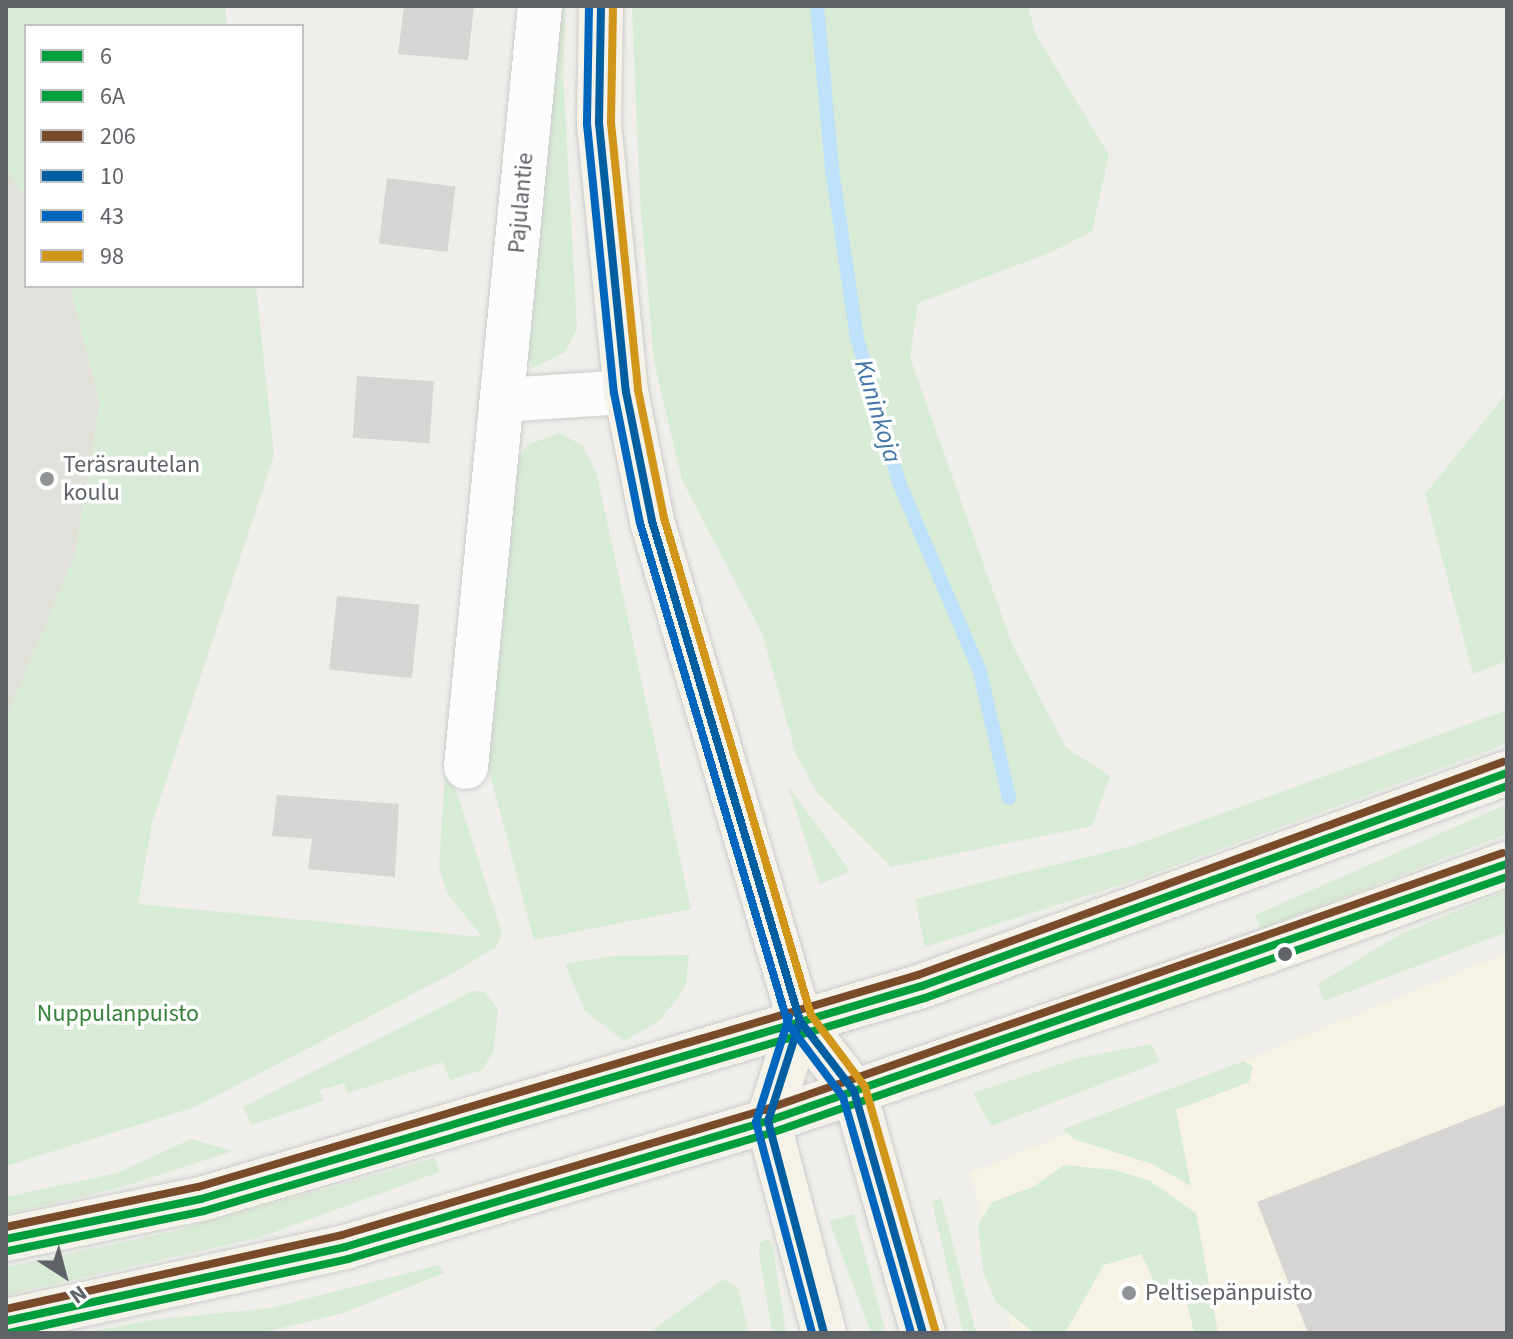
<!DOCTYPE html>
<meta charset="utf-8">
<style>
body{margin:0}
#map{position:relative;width:1513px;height:1339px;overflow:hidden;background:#efeeea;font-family:"Source Sans 3",sans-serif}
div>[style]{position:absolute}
.commercial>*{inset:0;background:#f7f3e4}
.education>*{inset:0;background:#e2e0da}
.green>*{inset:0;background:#d8ebd6}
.stream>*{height:14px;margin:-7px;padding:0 7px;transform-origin:7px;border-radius:7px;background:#bfe0f9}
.building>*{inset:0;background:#d6d5d3;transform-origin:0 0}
.roads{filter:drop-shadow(0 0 2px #cbcccc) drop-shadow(0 0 2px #cbcccc)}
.minor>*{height:44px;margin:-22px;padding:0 22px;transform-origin:22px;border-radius:22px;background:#fdfcfc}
.major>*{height:44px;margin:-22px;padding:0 22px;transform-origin:22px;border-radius:22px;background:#f4f2e9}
.bus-1>*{height:8px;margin:-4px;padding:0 4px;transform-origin:4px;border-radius:4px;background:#009e3d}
.bus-2>*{height:8px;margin:-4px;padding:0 4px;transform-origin:4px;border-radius:4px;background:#009e3d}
.bus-3>*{height:8px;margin:-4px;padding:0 4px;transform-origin:4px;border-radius:4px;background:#7a4b2a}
.bus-4>*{height:8px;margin:-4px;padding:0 4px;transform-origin:4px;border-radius:4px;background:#005ea1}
.bus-5>*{height:8px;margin:-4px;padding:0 4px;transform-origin:4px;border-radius:4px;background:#0065bd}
.bus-6>*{height:8px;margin:-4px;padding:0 4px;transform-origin:4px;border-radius:4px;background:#d1951a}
.dots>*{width:22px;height:22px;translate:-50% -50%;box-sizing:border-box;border:4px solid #fff;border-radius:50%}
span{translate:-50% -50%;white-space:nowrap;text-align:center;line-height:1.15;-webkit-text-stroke:7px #fff;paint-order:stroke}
.street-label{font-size:24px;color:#5f6368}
.poi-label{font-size:24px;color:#5f6368}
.left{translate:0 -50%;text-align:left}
.park-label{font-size:24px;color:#348238}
.water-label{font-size:26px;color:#4174aa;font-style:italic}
.frame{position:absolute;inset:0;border:8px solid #5f6368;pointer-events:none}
.legend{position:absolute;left:24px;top:24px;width:280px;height:264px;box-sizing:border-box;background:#fff;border:2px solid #bfc1c3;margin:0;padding:10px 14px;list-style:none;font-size:24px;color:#5f6368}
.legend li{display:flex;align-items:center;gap:16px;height:40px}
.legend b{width:40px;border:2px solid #bfc1c3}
.north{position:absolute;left:24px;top:1235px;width:80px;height:80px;-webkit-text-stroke:6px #fff;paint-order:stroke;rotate:144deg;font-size:22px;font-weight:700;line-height:32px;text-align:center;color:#5f6368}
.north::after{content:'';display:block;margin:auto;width:28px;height:36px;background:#5f6368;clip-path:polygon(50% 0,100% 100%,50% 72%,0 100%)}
</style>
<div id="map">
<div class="commercial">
<div style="clip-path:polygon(1507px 953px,1507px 1333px,1013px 1333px,971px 1173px)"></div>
</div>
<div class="education">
<div style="clip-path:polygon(6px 167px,26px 200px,26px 286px,70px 286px,100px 403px,75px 555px,6px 719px)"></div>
</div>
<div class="green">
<div style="clip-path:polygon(6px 6px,225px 6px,227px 26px,26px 26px,26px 200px,6px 167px)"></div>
<div style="clip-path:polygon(553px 6px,566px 6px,563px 72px,577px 329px,565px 352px,533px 368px,522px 342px)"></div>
<div style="clip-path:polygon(632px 6px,1028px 6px,1036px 35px,1109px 155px,1092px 231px,1054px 251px,918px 303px,910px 358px,1012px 644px,1066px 748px,1110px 776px,1092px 826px,891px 867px,816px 791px,796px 754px,762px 633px,682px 480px,654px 362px,640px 198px)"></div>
<div style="clip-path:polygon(70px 286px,256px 286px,274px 455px,152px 823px,138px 904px,482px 937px,447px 893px,439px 866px,445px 775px,456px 790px,502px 934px,496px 947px,451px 974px,195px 1107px,6px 1166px,6px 719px,75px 555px,100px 403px)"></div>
<div style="clip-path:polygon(1507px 393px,1507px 661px,1473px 674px,1425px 494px)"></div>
<div style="clip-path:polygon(559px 433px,582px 445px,596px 471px,691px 909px,534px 940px,487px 763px,514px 465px,527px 445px)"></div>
<div style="clip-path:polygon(1507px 710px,1507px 743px,1490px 750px,1139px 879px,925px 947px,915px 899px,1132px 846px)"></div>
<div style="clip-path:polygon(788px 786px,846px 865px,848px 872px,820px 884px)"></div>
<div style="clip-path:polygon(1507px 804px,1507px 834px,1261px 929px,1255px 915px)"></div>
<div style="clip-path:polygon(1507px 890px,1507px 932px,1324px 1001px,1318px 984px,1401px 934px)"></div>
<div style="clip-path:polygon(689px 955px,686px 984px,678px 998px,658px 1022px,624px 1041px,585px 1011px,565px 964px,611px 956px)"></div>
<div style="clip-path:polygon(473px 991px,485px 992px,498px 1010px,493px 1052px,482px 1070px,450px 1080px,443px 1062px,348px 1093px,344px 1083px,320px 1090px,323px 1101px,252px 1125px,243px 1107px)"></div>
<div style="clip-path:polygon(1152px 1044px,1159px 1062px,991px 1126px,973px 1093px,1078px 1058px)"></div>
<div style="clip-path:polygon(1244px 1061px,1253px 1067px,1249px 1082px,1176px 1110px,1191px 1186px,1152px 1164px,1074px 1139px,1064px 1129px)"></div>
<div style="clip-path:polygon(191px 1139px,233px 1151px,122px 1187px,6px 1214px,6px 1197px,117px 1173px)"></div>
<div style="clip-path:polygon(435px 1158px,439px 1172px,261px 1237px,6px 1295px,6px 1267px,171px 1232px)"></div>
<div style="clip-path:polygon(1064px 1165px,1115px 1170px,1150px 1181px,1196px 1213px,1218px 1333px,1194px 1333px,1185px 1294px,1159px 1292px,1141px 1254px,1104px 1265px,1065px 1333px,1034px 1333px,996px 1302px,983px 1271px,978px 1225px,992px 1202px,1033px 1187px)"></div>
<div style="clip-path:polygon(941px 1198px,976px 1333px,963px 1333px,932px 1202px)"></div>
<div style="clip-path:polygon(854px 1214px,886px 1333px,871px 1333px,829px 1221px)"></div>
<div style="clip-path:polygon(768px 1239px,773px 1248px,786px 1333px,772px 1333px,759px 1253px,760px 1242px)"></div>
<div style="clip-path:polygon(439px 1265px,444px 1273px,343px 1313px,261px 1333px,84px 1333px,151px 1320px,271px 1308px)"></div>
<div style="clip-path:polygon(723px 1279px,738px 1288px,749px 1333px,649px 1333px)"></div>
</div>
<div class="stream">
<div style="left:817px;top:6px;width:164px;rotate:84.7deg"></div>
<div style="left:832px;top:169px;width:171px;rotate:81.6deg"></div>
<div style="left:857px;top:338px;width:153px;rotate:73.7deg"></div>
<div style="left:900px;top:485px;width:203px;rotate:66.8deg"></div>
<div style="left:980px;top:672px;width:129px;rotate:77deg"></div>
</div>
<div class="building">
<div style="clip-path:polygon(404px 6px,474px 6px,468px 60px,398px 54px)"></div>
<div style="left:387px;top:178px;width:69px;height:66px;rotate:7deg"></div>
<div style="left:357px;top:376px;width:77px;height:62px;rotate:4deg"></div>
<div style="left:337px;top:596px;width:83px;height:74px;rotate:6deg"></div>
<div style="clip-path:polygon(277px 795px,399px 804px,395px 877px,308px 869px,312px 839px,272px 836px)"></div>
<div style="clip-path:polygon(1507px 1104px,1507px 1333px,1308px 1333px,1257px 1202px)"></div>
</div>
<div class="roads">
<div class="minor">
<div style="left:503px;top:400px;width:123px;rotate:-3.7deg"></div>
<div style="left:466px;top:767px;width:765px;rotate:-84.45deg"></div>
</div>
<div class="major">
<div style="left:601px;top:6px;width:117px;rotate:91deg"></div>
<div style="left:599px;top:123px;width:270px;rotate:84.3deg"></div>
<div style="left:626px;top:392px;width:132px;rotate:78.6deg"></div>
<div style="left:652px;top:521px;width:521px;rotate:73.51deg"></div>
<div style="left:800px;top:1021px;width:88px;rotate:52.4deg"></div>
<div style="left:854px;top:1091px;width:252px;rotate:74.1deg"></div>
<div style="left:768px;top:1121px;width:219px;rotate:75.2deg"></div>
<div style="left:768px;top:1121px;width:105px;rotate:-72.3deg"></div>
<div style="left:6px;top:1239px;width:199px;rotate:-11.6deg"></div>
<div style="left:201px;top:1199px;width:752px;rotate:-16.46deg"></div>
<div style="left:922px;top:986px;width:623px;rotate:-20.01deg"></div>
<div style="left:6px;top:1321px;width:347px;rotate:-12.3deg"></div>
<div style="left:345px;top:1247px;width:441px;rotate:-16.6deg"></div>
<div style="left:768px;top:1121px;width:522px;rotate:-18.78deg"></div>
<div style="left:1262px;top:953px;width:261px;rotate:-20deg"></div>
</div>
</div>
<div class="bus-1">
<div style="left:6px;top:1239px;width:199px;rotate:-11.6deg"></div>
<div style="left:201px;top:1199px;width:752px;rotate:-16.46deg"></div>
<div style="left:922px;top:986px;width:623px;rotate:-20.01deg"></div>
<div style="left:6px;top:1321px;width:347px;rotate:-12.3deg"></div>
<div style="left:345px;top:1247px;width:441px;rotate:-16.6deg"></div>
<div style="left:768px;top:1121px;width:782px;rotate:-19.18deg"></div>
</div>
<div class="bus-2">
<div style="left:8px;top:1251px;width:200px;rotate:-11.5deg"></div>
<div style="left:204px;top:1211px;width:752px;rotate:-16.46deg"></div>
<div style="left:925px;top:998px;width:619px;rotate:-20.01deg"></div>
<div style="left:9px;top:1333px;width:347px;rotate:-12.3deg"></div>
<div style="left:348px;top:1259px;width:441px;rotate:-16.6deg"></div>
<div style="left:771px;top:1133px;width:779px;rotate:-19.18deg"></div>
</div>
<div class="bus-3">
<div style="left:6px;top:1227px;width:196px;rotate:-11.8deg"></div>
<div style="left:198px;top:1187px;width:751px;rotate:-16.41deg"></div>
<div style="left:918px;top:975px;width:623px;rotate:-20.01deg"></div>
<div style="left:6px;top:1309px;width:344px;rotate:-12.4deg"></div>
<div style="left:342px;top:1235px;width:440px;rotate:-16.5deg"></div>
<div style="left:764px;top:1110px;width:782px;rotate:-19.18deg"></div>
</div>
<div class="bus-4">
<div style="left:601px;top:6px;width:117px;rotate:91deg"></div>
<div style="left:599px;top:123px;width:270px;rotate:84.3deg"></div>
<div style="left:626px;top:392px;width:132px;rotate:78.6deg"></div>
<div style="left:652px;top:521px;width:521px;rotate:73.51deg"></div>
<div style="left:800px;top:1021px;width:88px;rotate:52.4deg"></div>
<div style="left:854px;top:1091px;width:252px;rotate:74.1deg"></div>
<div style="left:800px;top:1021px;width:105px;rotate:107.7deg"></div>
<div style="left:768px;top:1121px;width:219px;rotate:75.2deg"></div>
</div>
<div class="bus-5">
<div style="left:589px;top:6px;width:118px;rotate:91deg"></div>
<div style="left:587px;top:124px;width:270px;rotate:84.3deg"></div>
<div style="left:614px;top:393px;width:133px;rotate:78.7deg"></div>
<div style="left:640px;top:523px;width:522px;rotate:73.54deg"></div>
<div style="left:788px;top:1024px;width:91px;rotate:53deg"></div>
<div style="left:843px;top:1097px;width:246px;rotate:73.9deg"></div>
<div style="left:789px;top:1017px;width:110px;rotate:107.4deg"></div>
<div style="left:756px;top:1122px;width:218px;rotate:75.1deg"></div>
</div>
<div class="bus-6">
<div style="left:613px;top:6px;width:117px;rotate:91deg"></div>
<div style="left:611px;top:123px;width:268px;rotate:84.2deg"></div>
<div style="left:638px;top:390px;width:131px;rotate:78.5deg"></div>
<div style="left:664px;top:518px;width:518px;rotate:73.52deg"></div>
<div style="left:811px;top:1015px;width:90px;rotate:53.1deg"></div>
<div style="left:865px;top:1087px;width:253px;rotate:73.9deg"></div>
</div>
<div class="dots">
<div style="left:47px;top:479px;background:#919496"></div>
<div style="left:1285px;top:954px;background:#5f6368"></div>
<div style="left:1129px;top:1293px;background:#919496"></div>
</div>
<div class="street-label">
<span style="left:521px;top:203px;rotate:-85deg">Pajulantie</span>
</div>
<div class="poi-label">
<span class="left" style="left:63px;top:479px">Teräsrautelan<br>koulu</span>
<span class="left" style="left:1145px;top:1293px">Peltisepänpuisto</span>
</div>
<div class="park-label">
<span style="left:118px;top:1014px">Nuppulanpuisto</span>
</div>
<div class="water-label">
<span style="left:878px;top:411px;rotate:73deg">Kuninkoja</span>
</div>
<div class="frame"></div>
<ul class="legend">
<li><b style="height:10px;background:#009e3d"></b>6</li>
<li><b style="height:10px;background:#009e3d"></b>6A</li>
<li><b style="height:10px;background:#7a4b2a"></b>206</li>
<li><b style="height:10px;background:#005ea1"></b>10</li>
<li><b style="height:10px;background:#0065bd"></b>43</li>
<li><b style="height:10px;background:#d1951a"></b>98</li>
</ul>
<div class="north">N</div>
</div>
